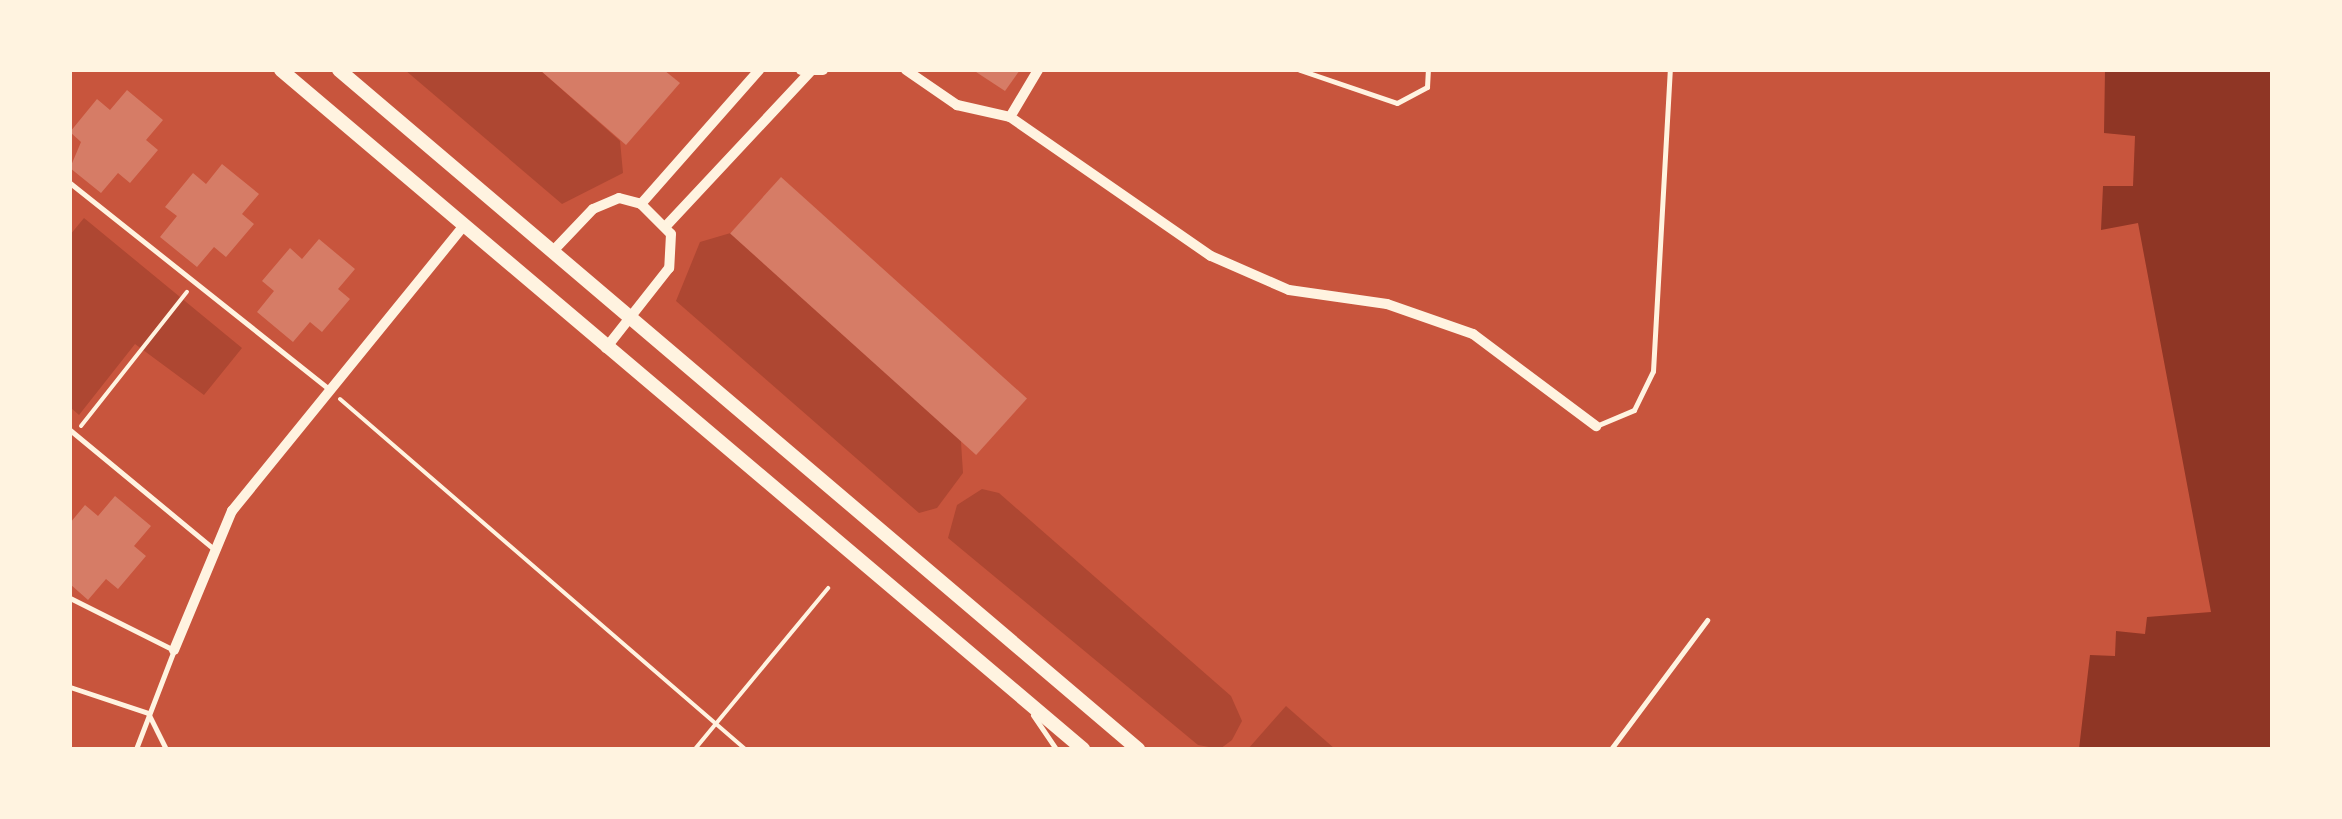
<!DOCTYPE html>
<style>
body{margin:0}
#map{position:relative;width:2342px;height:819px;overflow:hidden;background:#c8553d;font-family:"DejaVu Sans",sans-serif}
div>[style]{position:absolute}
.green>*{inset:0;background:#ae4732}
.water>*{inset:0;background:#8f3625}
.building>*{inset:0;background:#d67c66;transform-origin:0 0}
.path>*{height:4px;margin:-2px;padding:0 2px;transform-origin:2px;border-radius:2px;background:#fff3e0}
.service>*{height:5px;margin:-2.5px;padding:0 2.5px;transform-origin:2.5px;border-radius:2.5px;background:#fff3e0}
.minor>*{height:10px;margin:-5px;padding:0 5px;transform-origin:5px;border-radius:5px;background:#fff3e0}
.secondary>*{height:14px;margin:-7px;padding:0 7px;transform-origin:7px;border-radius:7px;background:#fff3e0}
span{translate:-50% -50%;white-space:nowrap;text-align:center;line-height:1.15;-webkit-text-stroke:10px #fff3e0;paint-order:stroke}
.frame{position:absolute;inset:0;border:72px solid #fff3e0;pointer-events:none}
</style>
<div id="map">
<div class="green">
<div style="clip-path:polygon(405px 70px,540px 70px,620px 141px,623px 173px,562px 204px)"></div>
<div style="clip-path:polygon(84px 218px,242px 348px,204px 395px,135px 344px,79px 415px,70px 407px,70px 235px)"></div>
<div style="clip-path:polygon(734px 232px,960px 427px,963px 473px,937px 508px,919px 513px,676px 301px,700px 242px)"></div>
<div style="clip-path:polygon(982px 489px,999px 493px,1231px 696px,1242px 721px,1232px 740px,1220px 749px,1198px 745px,948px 538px,957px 505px)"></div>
<div style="clip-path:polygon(1286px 706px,1335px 749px,1248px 749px)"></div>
</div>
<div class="water">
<div style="clip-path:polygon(2105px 70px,2272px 70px,2272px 749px,2079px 749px,2090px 655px,2115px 656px,2116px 631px,2145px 634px,2147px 617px,2211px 612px,2138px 223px,2101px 230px,2103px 186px,2133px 186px,2135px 136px,2104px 133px)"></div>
</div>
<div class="building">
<div style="clip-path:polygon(540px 70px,664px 70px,680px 83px,626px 145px)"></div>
<div style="clip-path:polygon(973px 70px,1020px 70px,1005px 91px)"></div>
<div style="clip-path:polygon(127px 90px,163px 120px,146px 140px,158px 150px,130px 183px,118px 173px,101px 193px,70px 168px,81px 142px,70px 132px,97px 99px,110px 110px)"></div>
<div style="clip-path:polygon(222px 164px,259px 194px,242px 214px,254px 224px,226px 257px,214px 247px,197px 267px,160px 237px,177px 216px,165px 207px,193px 173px,206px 184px)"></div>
<div style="left:781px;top:177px;width:331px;height:76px;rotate:42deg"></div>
<div style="clip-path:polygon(319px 239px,355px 269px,338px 289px,350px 299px,322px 332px,310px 322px,293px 342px,257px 312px,274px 291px,262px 281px,290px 248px,302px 259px)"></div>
<div style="clip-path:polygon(115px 496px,151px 526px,134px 546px,146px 556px,118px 589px,106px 579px,88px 600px,70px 584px,70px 523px,85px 505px,98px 516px)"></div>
</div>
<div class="path">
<div style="left:340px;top:399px;width:535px;rotate:40.83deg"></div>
<div style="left:81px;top:426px;width:171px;rotate:-51.7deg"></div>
<div style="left:695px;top:749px;width:209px;rotate:-50.4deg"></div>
</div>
<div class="service">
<div style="left:1300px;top:70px;width:102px;rotate:18.8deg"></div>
<div style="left:1397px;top:103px;width:34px;rotate:-28deg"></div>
<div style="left:1427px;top:87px;width:17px;rotate:-87deg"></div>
<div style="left:70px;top:183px;width:332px;rotate:38.5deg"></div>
<div style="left:1596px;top:426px;width:41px;rotate:-22.8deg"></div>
<div style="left:1634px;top:410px;width:43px;rotate:-64deg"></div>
<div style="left:1653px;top:371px;width:301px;rotate:-86.8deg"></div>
<div style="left:70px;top:430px;width:188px;rotate:39.6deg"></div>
<div style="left:70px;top:598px;width:116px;rotate:26.6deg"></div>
<div style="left:174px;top:650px;width:106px;rotate:111deg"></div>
<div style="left:70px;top:687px;width:82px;rotate:18.4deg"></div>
<div style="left:148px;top:713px;width:40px;rotate:63.4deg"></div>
<div style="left:1033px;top:715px;width:41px;rotate:55.9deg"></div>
<div style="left:1611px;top:749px;width:161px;rotate:-53.3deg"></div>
</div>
<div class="minor">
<div style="left:801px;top:70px;width:22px"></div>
<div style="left:906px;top:70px;width:62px;rotate:34.5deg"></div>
<div style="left:957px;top:105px;width:54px;rotate:12.8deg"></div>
<div style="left:1010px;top:117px;width:244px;rotate:34.7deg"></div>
<div style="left:1211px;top:256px;width:85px;rotate:23.6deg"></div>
<div style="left:1289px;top:290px;width:99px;rotate:8.1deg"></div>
<div style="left:1387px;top:304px;width:91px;rotate:19.2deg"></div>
<div style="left:1473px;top:334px;width:154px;rotate:36.8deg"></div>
<div style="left:1010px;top:117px;width:55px;rotate:-59.2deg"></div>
<div style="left:641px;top:204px;width:179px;rotate:-48.6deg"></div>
<div style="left:666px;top:226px;width:211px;rotate:-46.9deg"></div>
<div style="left:553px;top:251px;width:58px;rotate:-46.4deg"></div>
<div style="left:593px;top:209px;width:28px;rotate:-23deg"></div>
<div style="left:619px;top:198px;width:23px;rotate:15deg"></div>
<div style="left:641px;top:204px;width:42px;rotate:45deg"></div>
<div style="left:671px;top:234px;width:34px;rotate:93deg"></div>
<div style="left:669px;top:268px;width:102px;rotate:128.2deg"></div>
<div style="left:174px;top:650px;width:151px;rotate:-67.4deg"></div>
<div style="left:232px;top:511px;width:367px;rotate:-50.9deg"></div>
</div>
<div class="secondary">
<div style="left:281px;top:70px;width:1051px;rotate:40.25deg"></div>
<div style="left:339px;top:70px;width:1049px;rotate:40.36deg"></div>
</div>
<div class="frame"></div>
</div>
